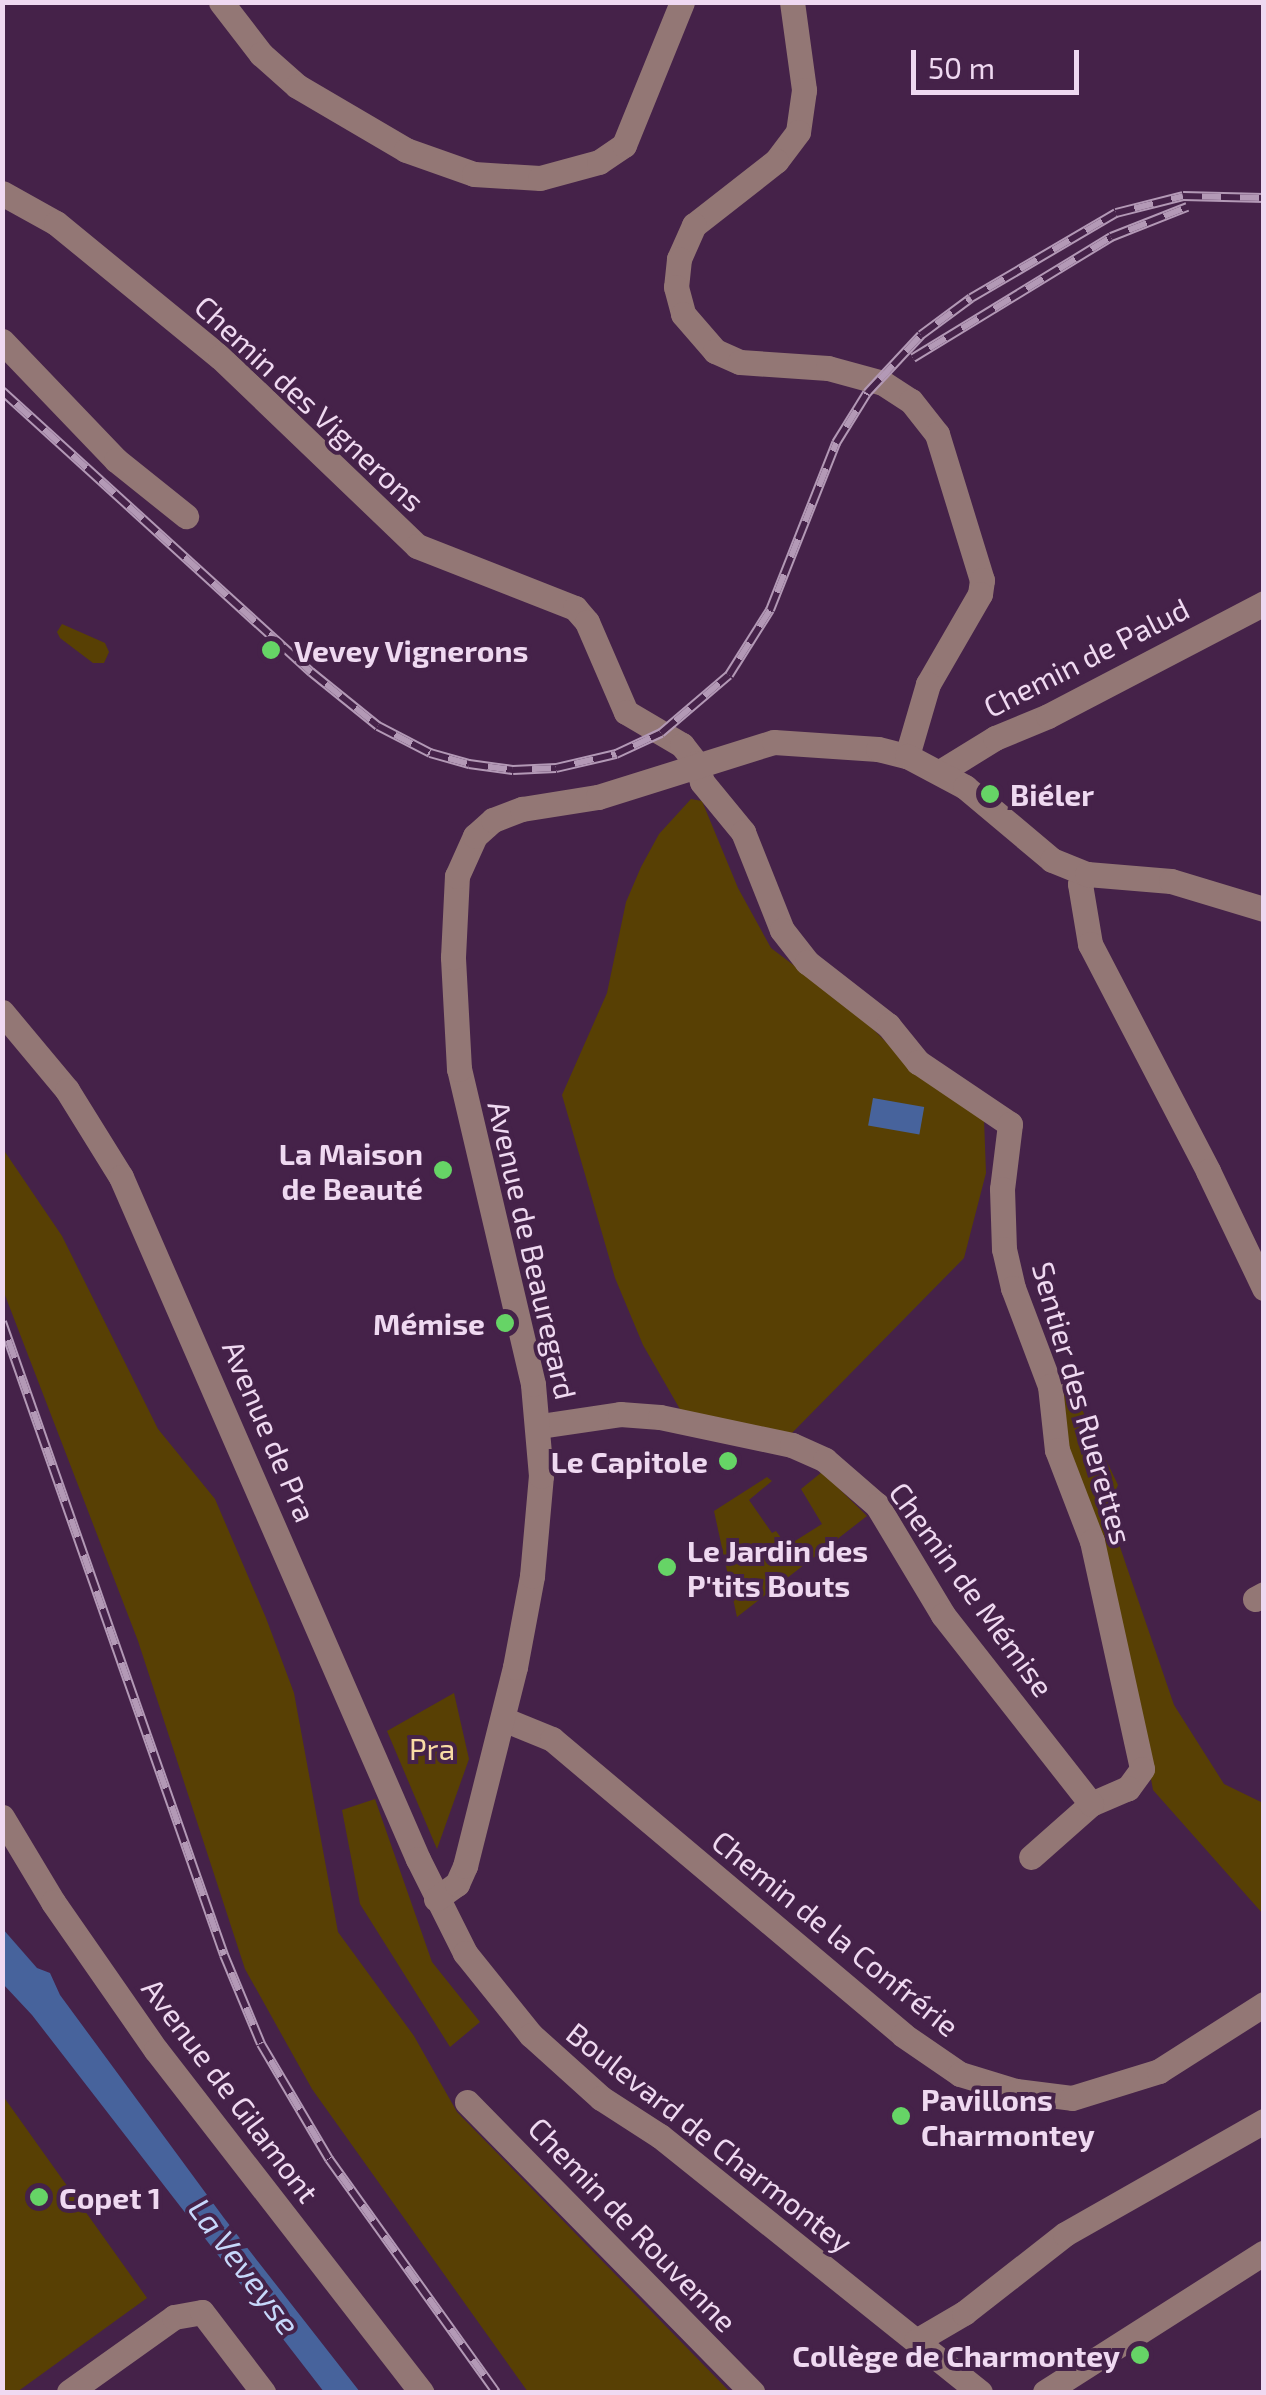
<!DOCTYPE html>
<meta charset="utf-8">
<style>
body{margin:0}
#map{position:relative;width:1266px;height:2395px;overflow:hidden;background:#452249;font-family:"Exo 2",sans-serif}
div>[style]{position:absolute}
.green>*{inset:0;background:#584004}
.water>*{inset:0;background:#47639c;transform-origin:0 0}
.minor>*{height:25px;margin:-12.5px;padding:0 12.5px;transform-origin:12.5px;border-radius:12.5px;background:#937775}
.rail>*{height:10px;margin-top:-5px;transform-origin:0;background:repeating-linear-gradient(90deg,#452249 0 19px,#b399b6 0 38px);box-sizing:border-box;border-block:2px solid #b399b6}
.dots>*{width:28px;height:28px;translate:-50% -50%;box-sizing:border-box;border:5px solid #452249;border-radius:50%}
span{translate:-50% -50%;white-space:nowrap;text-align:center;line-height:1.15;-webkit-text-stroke:8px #452249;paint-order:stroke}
.street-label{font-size:30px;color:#efd9f1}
.poi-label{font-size:30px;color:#efd9f1;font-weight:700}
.left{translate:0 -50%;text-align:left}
.right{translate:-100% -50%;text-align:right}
.park-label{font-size:30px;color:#f8dba5}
.water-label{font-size:32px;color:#c6d7fa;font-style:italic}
.frame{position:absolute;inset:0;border:5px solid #efd9f1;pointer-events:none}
.scale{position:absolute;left:911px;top:50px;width:168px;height:45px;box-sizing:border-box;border:5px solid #efd9f1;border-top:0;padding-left:12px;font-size:30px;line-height:35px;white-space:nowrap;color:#efd9f1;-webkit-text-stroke:8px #452249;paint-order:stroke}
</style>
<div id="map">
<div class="green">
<div style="clip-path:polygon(62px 624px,105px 643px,109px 652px,104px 663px,93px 663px,60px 638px,57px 632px)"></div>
<div style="clip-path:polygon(691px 799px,702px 801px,738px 888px,771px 948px,858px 1014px,904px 1060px,984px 1119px,986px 1173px,964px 1258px,790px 1435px,681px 1411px,643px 1345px,615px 1278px,562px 1095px,607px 993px,626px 902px,641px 867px,659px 834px)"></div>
<div style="clip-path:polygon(3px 1149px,62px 1236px,158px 1429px,215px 1499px,266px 1618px,294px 1693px,338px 1932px,414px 2036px,457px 2112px,730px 2392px,528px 2392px,312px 2089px,245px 1969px,138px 1641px,3px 1290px)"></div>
<div style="clip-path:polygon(1067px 1378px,1118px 1485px,1107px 1509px,1174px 1705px,1224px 1784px,1263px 1803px,1263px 1914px,1153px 1790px,1129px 1659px,1064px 1452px,1055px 1386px)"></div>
<div style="clip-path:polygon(822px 1472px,867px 1516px,737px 1617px,714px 1511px,767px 1477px,772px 1481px,749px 1500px,772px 1533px,776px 1531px,787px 1546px,822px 1524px,801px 1489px)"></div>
<div style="clip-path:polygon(454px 1693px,469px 1759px,437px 1849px,387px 1731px)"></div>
<div style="clip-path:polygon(375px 1799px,432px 1962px,480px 2022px,450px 2047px,360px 1904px,342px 1810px)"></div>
<div style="clip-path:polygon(3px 2096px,147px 2298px,17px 2392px,2px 2392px)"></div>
</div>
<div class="water">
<div style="left:873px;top:1098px;width:52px;height:28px;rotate:10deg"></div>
<div style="clip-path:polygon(2px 1928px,37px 1968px,50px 1973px,60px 1995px,224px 2218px,360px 2392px,324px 2392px,32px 2015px,3px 1984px)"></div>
</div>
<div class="minor">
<div style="left:221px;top:2px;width:66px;rotate:52.4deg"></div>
<div style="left:261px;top:54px;width:48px;rotate:41.6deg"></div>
<div style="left:297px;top:86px;width:126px;rotate:30.4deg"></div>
<div style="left:406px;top:150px;width:72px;rotate:19.4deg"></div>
<div style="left:474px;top:174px;width:66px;rotate:3.5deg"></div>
<div style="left:540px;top:178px;width:61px;rotate:-15.2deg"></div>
<div style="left:599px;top:162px;width:30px;rotate:-34deg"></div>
<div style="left:624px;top:145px;width:154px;rotate:-67.9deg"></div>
<div style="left:792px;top:2px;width:89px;rotate:82.2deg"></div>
<div style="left:804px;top:90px;width:42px;rotate:98.1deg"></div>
<div style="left:798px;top:132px;width:36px;rotate:127deg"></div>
<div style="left:776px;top:161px;width:104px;rotate:142deg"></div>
<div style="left:694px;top:225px;width:37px;rotate:114deg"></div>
<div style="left:679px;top:259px;width:28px;rotate:96deg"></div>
<div style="left:676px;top:287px;width:28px;rotate:75deg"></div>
<div style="left:683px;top:314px;width:49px;rotate:49.1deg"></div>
<div style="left:715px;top:351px;width:27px;rotate:24deg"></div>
<div style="left:740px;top:362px;width:88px;rotate:3.9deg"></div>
<div style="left:828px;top:368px;width:57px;rotate:15.3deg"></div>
<div style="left:883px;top:383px;width:33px;rotate:33deg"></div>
<div style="left:911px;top:401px;width:42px;rotate:51.8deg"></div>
<div style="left:937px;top:434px;width:153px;rotate:72.9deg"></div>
<div style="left:982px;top:580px;width:14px;rotate:98deg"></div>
<div style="left:980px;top:594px;width:104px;rotate:120deg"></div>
<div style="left:928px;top:684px;width:75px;rotate:106.3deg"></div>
<div style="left:2px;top:193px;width:62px;rotate:29.1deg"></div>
<div style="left:56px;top:223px;width:212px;rotate:39.3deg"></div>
<div style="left:220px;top:357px;width:273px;rotate:43.8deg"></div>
<div style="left:417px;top:546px;width:170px;rotate:21.4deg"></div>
<div style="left:575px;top:608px;width:18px;rotate:49deg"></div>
<div style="left:587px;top:622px;width:98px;rotate:66.6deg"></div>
<div style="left:626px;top:712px;width:65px;rotate:30.5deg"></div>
<div style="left:682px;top:745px;width:23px;rotate:52deg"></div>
<div style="left:696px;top:763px;width:20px;rotate:72deg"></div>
<div style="left:702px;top:782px;width:65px;rotate:50.6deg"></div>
<div style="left:743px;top:832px;width:105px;rotate:68.3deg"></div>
<div style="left:782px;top:930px;width:41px;rotate:52deg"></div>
<div style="left:807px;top:962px;width:103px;rotate:37.9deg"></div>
<div style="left:888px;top:1025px;width:48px;rotate:51deg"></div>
<div style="left:918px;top:1062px;width:111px;rotate:34deg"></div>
<div style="left:1010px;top:1124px;width:65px;rotate:97deg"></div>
<div style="left:1002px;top:1189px;width:60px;rotate:88.1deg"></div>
<div style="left:1004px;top:1249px;width:40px;rotate:77deg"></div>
<div style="left:1013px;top:1288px;width:105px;rotate:69.3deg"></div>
<div style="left:1050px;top:1386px;width:64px;rotate:83.8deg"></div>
<div style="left:1057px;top:1450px;width:97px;rotate:69deg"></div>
<div style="left:1092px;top:1541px;width:233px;rotate:77.6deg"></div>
<div style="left:1142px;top:1769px;width:24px;rotate:126deg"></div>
<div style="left:1128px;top:1788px;width:40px;rotate:156.6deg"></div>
<div style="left:1091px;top:1804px;width:80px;rotate:138.5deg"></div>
<div style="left:2px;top:341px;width:165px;rotate:46.2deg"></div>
<div style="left:116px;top:460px;width:90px;rotate:38.7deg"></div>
<div style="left:940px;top:772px;width:65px;rotate:-31.7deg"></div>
<div style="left:995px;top:738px;width:57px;rotate:-22.5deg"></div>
<div style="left:1048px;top:716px;width:244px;rotate:-27.6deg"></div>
<div style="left:1087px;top:874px;width:12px;rotate:125deg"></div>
<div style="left:1080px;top:884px;width:61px;rotate:80.5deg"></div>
<div style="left:1090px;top:944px;width:256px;rotate:62.5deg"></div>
<div style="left:1208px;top:1171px;width:130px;rotate:64.4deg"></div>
<div style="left:2px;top:1012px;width:102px;rotate:50.2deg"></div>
<div style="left:67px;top:1090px;width:102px;rotate:58.2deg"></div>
<div style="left:121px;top:1177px;width:744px;rotate:66.47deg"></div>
<div style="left:418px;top:1859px;width:105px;rotate:63.4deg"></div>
<div style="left:465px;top:1953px;width:105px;rotate:51.2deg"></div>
<div style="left:531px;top:2035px;width:94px;rotate:42deg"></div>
<div style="left:601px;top:2098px;width:70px;rotate:32.8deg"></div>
<div style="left:660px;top:2136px;width:410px;rotate:38.7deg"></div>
<div style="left:540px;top:1426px;width:81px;rotate:-8.5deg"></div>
<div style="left:620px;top:1414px;width:40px;rotate:4.3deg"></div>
<div style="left:660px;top:1417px;width:135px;rotate:12deg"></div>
<div style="left:792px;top:1445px;width:36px;rotate:24deg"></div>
<div style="left:825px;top:1460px;width:69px;rotate:40.9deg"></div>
<div style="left:877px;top:1505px;width:128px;rotate:59deg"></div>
<div style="left:943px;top:1615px;width:240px;rotate:51.9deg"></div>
<div style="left:1255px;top:1599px;width:10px;rotate:-29deg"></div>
<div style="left:503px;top:1719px;width:53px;rotate:22.2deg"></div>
<div style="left:552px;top:1739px;width:459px;rotate:40.1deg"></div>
<div style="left:903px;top:2035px;width:69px;rotate:34.4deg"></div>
<div style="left:960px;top:2074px;width:59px;rotate:16.9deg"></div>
<div style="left:1016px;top:2091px;width:56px;rotate:7.1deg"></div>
<div style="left:1072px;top:2098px;width:91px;rotate:-17.2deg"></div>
<div style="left:1159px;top:2071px;width:125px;rotate:-32.5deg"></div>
<div style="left:2px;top:1817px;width:99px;rotate:59deg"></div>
<div style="left:53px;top:1902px;width:180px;rotate:55.2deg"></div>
<div style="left:156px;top:2050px;width:433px;rotate:52.2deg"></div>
<div style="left:436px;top:1899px;width:26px;rotate:-36deg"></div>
<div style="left:457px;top:1884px;width:20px;rotate:-66deg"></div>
<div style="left:465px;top:1866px;width:205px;rotate:-75.9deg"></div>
<div style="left:515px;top:1667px;width:93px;rotate:-79.4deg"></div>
<div style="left:532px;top:1576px;width:100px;rotate:-84.9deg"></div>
<div style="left:541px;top:1476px;width:92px;rotate:-95deg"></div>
<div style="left:533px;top:1384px;width:324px;rotate:-103.2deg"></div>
<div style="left:459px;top:1069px;width:112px;rotate:-93.1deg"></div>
<div style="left:453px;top:957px;width:81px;rotate:-87.2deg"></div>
<div style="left:457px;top:876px;width:44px;rotate:-65.8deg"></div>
<div style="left:475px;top:836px;width:24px;rotate:-42deg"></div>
<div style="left:493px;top:820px;width:31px;rotate:-21deg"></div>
<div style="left:522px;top:809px;width:77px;rotate:-9deg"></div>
<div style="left:598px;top:797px;width:184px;rotate:-17.4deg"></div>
<div style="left:774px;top:742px;width:104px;rotate:3.9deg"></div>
<div style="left:878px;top:749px;width:30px;rotate:14deg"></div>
<div style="left:907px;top:756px;width:66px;rotate:28.1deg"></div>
<div style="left:965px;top:787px;width:114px;rotate:40deg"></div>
<div style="left:1052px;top:860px;width:38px;rotate:22deg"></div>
<div style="left:1087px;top:874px;width:84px;rotate:4.8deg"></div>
<div style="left:1171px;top:881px;width:97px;rotate:16.8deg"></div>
<div style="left:467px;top:2102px;width:407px;rotate:45.5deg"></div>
<div style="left:916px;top:2341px;width:56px;rotate:-30.3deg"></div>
<div style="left:964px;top:2313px;width:128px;rotate:-38deg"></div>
<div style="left:1065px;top:2234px;width:229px;rotate:-29.6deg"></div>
<div style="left:69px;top:2392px;width:129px;rotate:-35.5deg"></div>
<div style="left:174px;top:2317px;width:28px;rotate:-10deg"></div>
<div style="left:202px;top:2312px;width:101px;rotate:52.7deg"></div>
<div style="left:1045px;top:2392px;width:259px;rotate:-32.5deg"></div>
</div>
<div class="rail">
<div style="left:913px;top:358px;width:232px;rotate:-31.4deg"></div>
<div style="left:1111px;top:237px;width:82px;rotate:-21.5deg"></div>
<div style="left:2px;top:391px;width:418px;rotate:42.3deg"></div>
<div style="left:311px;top:672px;width:86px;rotate:38.9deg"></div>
<div style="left:378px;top:726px;width:59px;rotate:27.4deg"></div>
<div style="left:430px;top:753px;width:41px;rotate:15.8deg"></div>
<div style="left:469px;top:764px;width:44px;rotate:7.8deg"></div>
<div style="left:513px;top:770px;width:43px;rotate:-2.7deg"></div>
<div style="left:556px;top:768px;width:62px;rotate:-13.1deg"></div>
<div style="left:616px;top:754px;width:50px;rotate:-25deg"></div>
<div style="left:661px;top:733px;width:89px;rotate:-40.5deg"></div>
<div style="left:729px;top:675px;width:77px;rotate:-57.8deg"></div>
<div style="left:770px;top:610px;width:180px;rotate:-68.4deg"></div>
<div style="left:836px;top:443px;width:59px;rotate:-58.2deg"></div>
<div style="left:867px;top:393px;width:79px;rotate:-47deg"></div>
<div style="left:921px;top:335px;width:62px;rotate:-36.5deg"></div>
<div style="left:971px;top:298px;width:168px;rotate:-30.4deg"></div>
<div style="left:1116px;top:213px;width:69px;rotate:-14.2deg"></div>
<div style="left:1183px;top:196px;width:81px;rotate:1.4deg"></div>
<div style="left:2px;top:1322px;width:671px;rotate:70.67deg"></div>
<div style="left:224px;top:1955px;width:96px;rotate:67.4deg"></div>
<div style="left:261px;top:2044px;width:134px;rotate:59.4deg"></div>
<div style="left:329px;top:2159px;width:287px;rotate:54.4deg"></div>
</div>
<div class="dots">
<div style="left:271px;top:650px;background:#66d466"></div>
<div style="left:990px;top:794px;background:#66d466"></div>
<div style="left:443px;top:1170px;background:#66d466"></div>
<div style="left:505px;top:1323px;background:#66d466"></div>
<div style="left:728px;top:1461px;background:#66d466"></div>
<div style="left:667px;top:1567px;background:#66d466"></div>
<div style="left:901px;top:2116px;background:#66d466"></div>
<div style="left:39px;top:2197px;background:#66d466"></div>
<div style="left:1140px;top:2355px;background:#66d466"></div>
</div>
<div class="street-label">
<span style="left:310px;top:403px;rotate:43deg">Chemin des Vignerons</span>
<span style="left:1086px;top:657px;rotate:-27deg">Chemin de Palud</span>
<span style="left:533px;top:1250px;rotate:77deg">Avenue de Beauregard</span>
<span style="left:1083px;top:1403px;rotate:74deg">Sentier des Ruerettes</span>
<span style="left:270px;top:1431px;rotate:67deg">Avenue de Pra</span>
<span style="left:972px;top:1589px;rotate:54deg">Chemin de Mémise</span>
<span style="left:836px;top:1933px;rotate:39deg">Chemin de la Confrérie</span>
<span style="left:231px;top:2090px;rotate:53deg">Avenue de Gilamont</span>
<span style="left:710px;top:2137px;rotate:38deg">Boulevard de Charmontey</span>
<span style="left:633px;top:2224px;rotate:46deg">Chemin de Rouvenne</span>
</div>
<div class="poi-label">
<span class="left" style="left:294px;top:650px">Vevey Vignerons</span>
<span class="left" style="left:1010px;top:794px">Biéler</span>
<span class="right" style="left:423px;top:1170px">La Maison<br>de Beauté</span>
<span class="right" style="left:485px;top:1323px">Mémise</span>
<span class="right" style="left:708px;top:1461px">Le Capitole</span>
<span class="left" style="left:687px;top:1567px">Le Jardin des<br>P'tits Bouts</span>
<span class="left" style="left:921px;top:2116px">Pavillons<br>Charmontey</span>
<span class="left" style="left:59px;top:2197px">Copet 1</span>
<span class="right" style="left:1120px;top:2355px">Collège de Charmontey</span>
</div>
<div class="park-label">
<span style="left:432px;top:1748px">Pra</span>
</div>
<div class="water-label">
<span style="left:245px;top:2266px;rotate:53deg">La Veveyse</span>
</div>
<div class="frame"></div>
<div class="scale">50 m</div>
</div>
